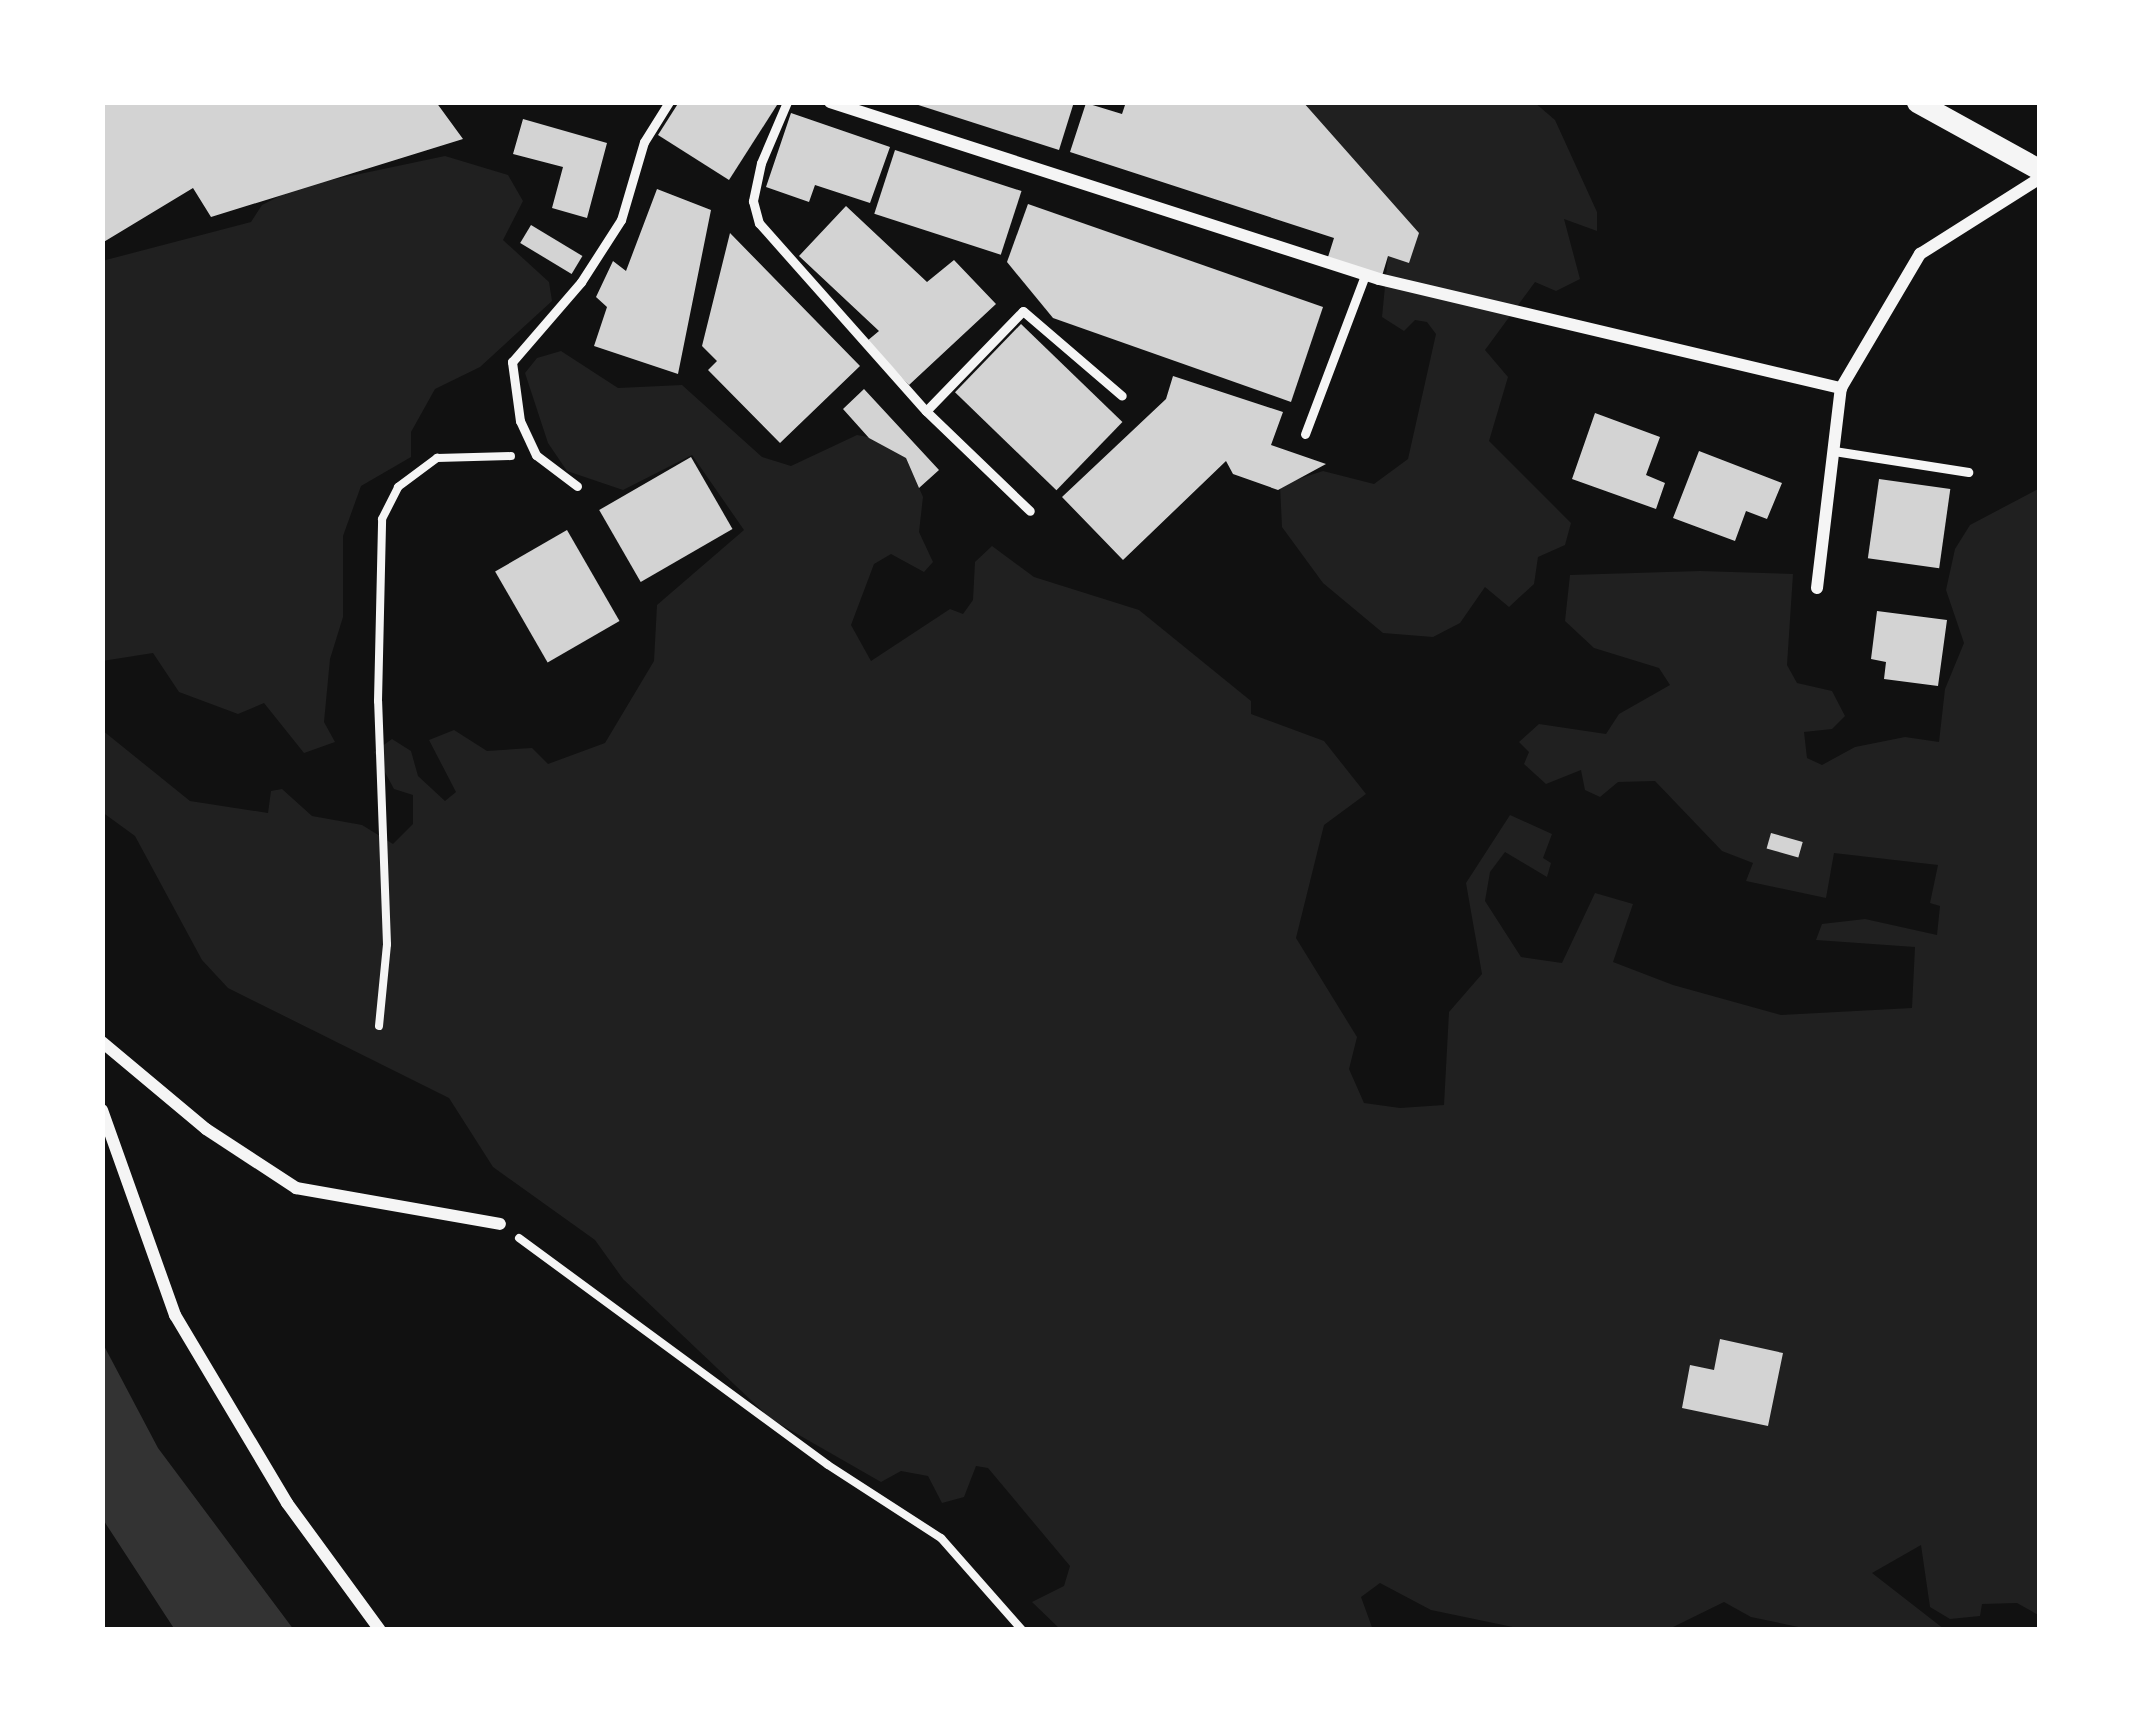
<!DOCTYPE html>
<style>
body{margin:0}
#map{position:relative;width:2142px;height:1732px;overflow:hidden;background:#111;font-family:"Source Serif 4",serif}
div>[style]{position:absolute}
.green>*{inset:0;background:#202020}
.water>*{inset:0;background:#333}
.building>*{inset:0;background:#d3d3d3;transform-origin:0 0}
.path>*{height:8px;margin:-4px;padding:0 4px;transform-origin:4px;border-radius:4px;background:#f5f5f5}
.service>*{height:9px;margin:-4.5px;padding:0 4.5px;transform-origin:4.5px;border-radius:4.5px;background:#f5f5f5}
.minor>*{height:12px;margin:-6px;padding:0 6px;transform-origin:6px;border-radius:6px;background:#f5f5f5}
.tertiary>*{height:21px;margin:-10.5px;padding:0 10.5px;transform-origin:10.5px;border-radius:10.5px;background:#f5f5f5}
span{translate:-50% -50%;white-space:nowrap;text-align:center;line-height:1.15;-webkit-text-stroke:9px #fff;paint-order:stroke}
.frame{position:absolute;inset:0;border:105px solid #fff;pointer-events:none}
</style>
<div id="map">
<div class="green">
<div style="clip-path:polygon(1303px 102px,1534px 102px,1555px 120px,1597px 212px,1597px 231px,1564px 219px,1580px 279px,1556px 291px,1535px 282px,1485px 350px,1508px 377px,1489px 441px,1571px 523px,1565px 545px,1538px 557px,1534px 584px,1509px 607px,1485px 587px,1460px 623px,1433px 637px,1383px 633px,1323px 583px,1282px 527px,1280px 485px,1323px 471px,1374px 484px,1408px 459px,1436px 334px,1427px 322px,1415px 320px,1404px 331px,1382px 317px,1388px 256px)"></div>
<div style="clip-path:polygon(445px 156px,508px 175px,523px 201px,503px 240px,549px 282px,552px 301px,480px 367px,435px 389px,411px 432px,411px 457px,361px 486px,343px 536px,343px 617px,330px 659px,324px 722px,335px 742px,304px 753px,264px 703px,238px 714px,179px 692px,153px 653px,102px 661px,102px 261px,251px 222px,262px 205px,298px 187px)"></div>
<div style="clip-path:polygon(561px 351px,618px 388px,682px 385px,762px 457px,791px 466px,857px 435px,885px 440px,906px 458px,923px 497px,919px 532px,933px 562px,924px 572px,891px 554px,874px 564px,851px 625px,871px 661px,950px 609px,963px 614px,973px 600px,975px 562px,992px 546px,1034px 577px,1139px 610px,1251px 701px,1251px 714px,1324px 741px,1366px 794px,1324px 825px,1296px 938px,1357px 1037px,1349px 1069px,1364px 1103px,1400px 1108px,1444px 1105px,1449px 1012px,1482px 974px,1466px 883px,1510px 815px,1552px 834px,1543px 858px,1551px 863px,1547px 877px,1505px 852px,1490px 872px,1485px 901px,1521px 957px,1562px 963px,1595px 893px,1633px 904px,1613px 962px,1673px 985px,1781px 1015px,1912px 1008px,1915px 947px,1816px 940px,1822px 924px,1865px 919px,1937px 935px,1940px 906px,1930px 903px,1938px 865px,1834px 853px,1826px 898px,1746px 881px,1753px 863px,1722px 851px,1655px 781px,1618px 782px,1600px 797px,1585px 790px,1581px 770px,1546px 784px,1524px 764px,1529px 752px,1519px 742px,1539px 724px,1606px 734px,1619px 714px,1670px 685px,1659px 668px,1594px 648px,1565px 621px,1570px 575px,1700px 571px,1793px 574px,1787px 665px,1797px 683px,1832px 691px,1845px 716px,1832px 729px,1804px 732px,1807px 758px,1822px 765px,1855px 747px,1905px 737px,1939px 742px,1945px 689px,1964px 643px,1946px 590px,1955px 549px,1970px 525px,2040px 488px,2040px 1616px,2017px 1603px,1982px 1604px,1980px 1616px,1950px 1619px,1930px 1607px,1921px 1545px,1872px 1573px,1944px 1629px,1960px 1630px,1813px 1630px,1751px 1617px,1724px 1602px,1667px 1630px,1527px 1630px,1431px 1610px,1380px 1583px,1361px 1597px,1373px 1630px,1061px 1630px,1032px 1602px,1064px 1586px,1070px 1566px,988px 1468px,976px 1466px,964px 1497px,942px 1503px,928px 1476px,901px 1471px,881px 1482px,771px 1419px,623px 1279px,595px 1240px,493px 1167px,449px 1098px,228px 988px,202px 960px,135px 836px,102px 812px,102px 730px,190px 801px,268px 813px,271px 791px,282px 789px,312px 816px,362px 825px,393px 844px,413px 824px,413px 795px,394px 789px,374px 752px,392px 739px,411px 751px,418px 776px,445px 801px,456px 792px,429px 740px,454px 730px,487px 751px,532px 748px,548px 764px,605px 743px,654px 661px,657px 605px,744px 530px,692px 455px,623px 490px,567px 471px,548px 443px,525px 373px,537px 358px)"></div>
</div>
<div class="water">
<div style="clip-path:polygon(102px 1342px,158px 1448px,294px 1630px,175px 1630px,102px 1518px)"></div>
</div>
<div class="building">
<div style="clip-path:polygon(102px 102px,436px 102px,463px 139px,211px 217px,193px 188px,102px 243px)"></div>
<div style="clip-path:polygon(679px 102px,773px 102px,777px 105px,729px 180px,658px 135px)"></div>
<div style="clip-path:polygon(909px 102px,1074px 102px,1059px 150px)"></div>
<div style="clip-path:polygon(1126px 102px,1303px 102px,1419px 233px,1409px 263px,1388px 256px,1382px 276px,1328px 257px,1334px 238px,1070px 152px,1086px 103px,1122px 114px)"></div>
<div style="clip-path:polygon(791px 113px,890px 147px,870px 203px,815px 185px,809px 202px,766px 187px)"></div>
<div style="clip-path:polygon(523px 119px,607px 143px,587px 218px,552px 208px,563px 167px,513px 154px)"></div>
<div style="left:895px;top:150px;width:133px;height:67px;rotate:18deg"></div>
<div style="clip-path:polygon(657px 189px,711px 210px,678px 374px,594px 346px,607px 307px,596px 297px,613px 261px,626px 271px)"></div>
<div style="clip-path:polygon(1028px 204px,1323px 307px,1291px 402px,1053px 318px,1007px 262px)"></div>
<div style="clip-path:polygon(846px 206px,927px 282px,954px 260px,996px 304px,909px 385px,867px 341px,879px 331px,799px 256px)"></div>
<div style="left:531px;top:225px;width:60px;height:21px;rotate:31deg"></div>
<div style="clip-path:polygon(730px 233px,860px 366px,780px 443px,708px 370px,717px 361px,702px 346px)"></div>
<div style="left:1021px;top:324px;width:141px;height:95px;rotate:44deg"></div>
<div style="clip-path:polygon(1173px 376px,1283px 412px,1271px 445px,1326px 464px,1278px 490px,1233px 474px,1226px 461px,1123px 560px,1062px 497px,1166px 399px)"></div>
<div style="clip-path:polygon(864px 389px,939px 470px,919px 488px,906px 458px,869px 438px,843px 409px)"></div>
<div style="clip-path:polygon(1595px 413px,1660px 437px,1646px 475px,1665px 483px,1656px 509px,1572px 479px)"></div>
<div style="clip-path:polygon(1699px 451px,1782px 483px,1767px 519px,1746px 511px,1735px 541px,1673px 518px)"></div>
<div style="left:691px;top:457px;width:83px;height:106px;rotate:60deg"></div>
<div style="left:1879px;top:479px;width:72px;height:80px;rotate:8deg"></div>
<div style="left:567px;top:530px;width:105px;height:83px;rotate:60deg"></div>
<div style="clip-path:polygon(1877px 611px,1947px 620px,1938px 686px,1884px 679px,1886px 662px,1871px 659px)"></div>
<div style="left:1771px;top:833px;width:33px;height:16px;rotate:16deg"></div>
<div style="clip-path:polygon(1720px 1339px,1783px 1353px,1768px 1426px,1682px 1408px,1690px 1365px,1714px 1370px)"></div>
</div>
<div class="path">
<div style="left:379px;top:1026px;width:82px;rotate:-84.4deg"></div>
<div style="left:387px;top:944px;width:243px;rotate:-92.1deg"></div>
<div style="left:378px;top:701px;width:182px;rotate:-88.7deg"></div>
<div style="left:382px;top:519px;width:36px;rotate:-63deg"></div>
<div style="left:398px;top:487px;width:49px;rotate:-36.6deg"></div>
<div style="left:437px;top:458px;width:74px;rotate:-1.5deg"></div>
<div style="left:519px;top:1238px;width:383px;rotate:36.3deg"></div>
<div style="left:828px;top:1465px;width:135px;rotate:32.9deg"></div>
<div style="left:941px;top:1538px;width:123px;rotate:48.6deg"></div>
</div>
<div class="service">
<div style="left:787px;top:102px;width:66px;rotate:113.1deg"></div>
<div style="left:761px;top:163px;width:39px;rotate:102deg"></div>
<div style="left:753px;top:201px;width:23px;rotate:75deg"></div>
<div style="left:759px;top:223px;width:251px;rotate:48.4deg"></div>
<div style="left:926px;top:411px;width:139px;rotate:-45.9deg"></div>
<div style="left:1023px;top:311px;width:130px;rotate:40.6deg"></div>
<div style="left:926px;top:411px;width:144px;rotate:43.9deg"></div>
<div style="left:1305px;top:434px;width:170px;rotate:-69.3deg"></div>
<div style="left:1834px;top:451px;width:136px;rotate:8.9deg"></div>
<div style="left:577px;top:486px;width:51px;rotate:-142.9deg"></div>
<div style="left:536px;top:455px;width:38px;rotate:-115deg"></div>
<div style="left:520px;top:421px;width:60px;rotate:-97.7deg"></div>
<div style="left:512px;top:362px;width:106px;rotate:-49.2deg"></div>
<div style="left:581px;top:282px;width:74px;rotate:-57.2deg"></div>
<div style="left:621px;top:220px;width:81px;rotate:-73.6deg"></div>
<div style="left:644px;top:142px;width:47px;rotate:-58deg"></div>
</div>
<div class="minor">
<div style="left:830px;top:102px;width:577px;rotate:17.87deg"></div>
<div style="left:1379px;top:279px;width:475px;rotate:13.3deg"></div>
<div style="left:1841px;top:388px;width:156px;rotate:-59.5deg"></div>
<div style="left:1920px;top:254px;width:142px;rotate:-32.3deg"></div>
<div style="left:1817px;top:588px;width:201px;rotate:-83.2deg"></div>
<div style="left:102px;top:1042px;width:136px;rotate:39.9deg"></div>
<div style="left:206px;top:1129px;width:108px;rotate:33.2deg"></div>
<div style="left:296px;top:1188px;width:207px;rotate:10deg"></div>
<div style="left:102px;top:1110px;width:218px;rotate:70.4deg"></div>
<div style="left:175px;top:1315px;width:219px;rotate:59.2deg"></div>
<div style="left:287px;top:1503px;width:157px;rotate:53.8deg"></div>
</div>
<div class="tertiary">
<div style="left:1917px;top:102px;width:141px;rotate:28.9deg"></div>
</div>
<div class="frame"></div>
</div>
